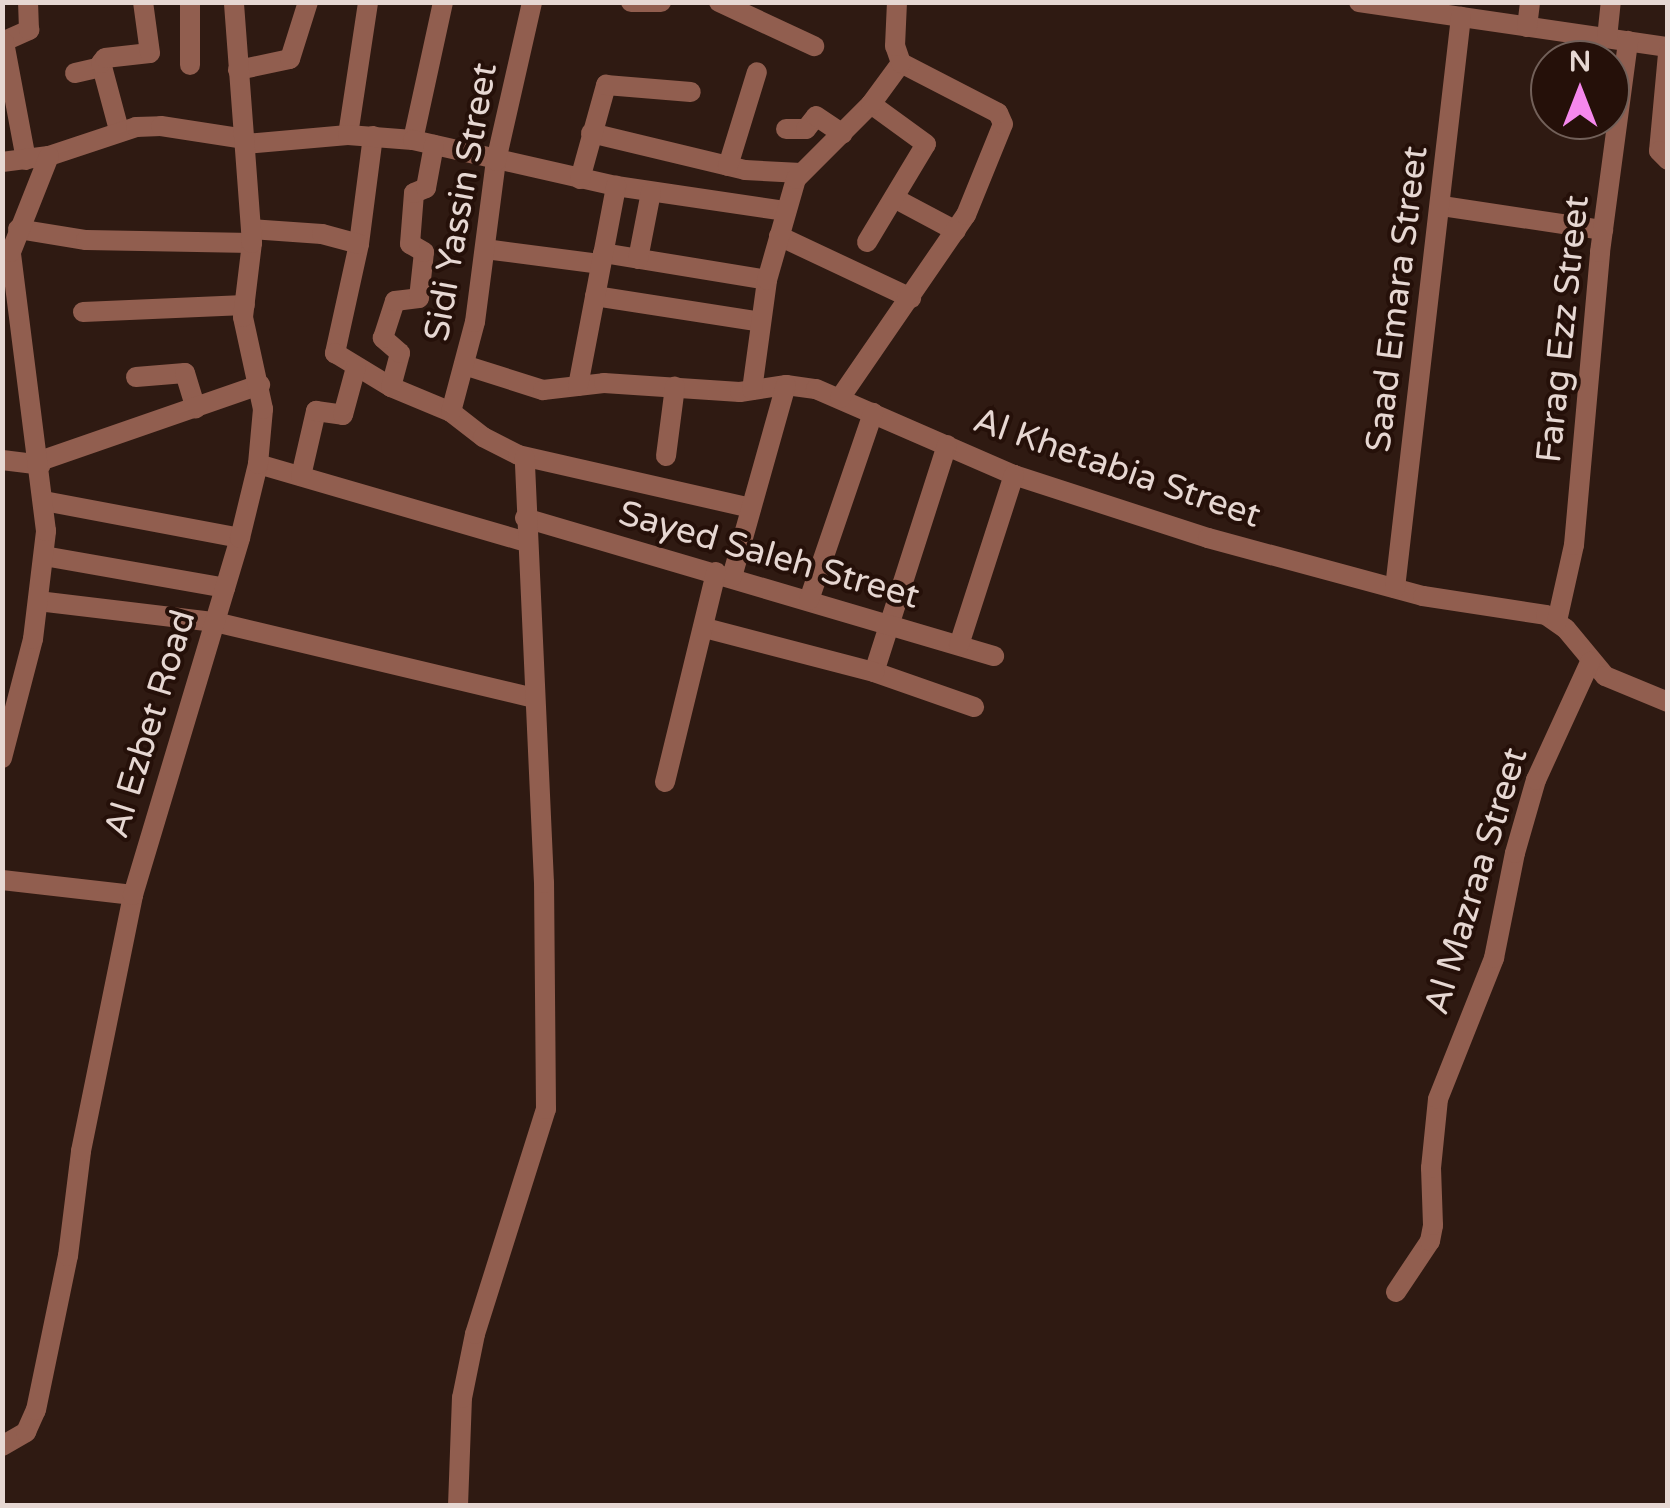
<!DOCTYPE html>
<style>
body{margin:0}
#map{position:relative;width:1670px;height:1508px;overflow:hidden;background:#2f1a12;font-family:"Varela Round",sans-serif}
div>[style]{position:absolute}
.minor>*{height:20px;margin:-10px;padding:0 10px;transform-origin:10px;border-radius:10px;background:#915e4f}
span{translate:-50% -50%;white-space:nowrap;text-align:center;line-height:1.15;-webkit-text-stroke:8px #251009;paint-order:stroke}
.street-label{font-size:35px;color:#e6d7d2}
.frame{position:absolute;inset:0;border:5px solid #e6d7d2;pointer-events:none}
.north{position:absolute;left:1530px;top:40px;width:100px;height:100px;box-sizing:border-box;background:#251009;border:2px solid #726059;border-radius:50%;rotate:0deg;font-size:28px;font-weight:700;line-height:40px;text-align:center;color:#e6d7d2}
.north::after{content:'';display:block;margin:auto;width:35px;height:45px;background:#f688ed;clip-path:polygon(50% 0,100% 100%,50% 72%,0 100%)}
</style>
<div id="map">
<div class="minor">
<div style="left:190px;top:2px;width:63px;rotate:90deg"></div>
<div style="left:631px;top:2px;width:30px"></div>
<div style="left:719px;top:2px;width:105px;rotate:24.9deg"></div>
<div style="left:1359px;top:2px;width:312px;rotate:8.3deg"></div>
<div style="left:1527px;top:27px;width:25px;rotate:-83deg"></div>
<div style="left:1607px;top:38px;width:36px;rotate:-84deg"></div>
<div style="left:2px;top:42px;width:30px;rotate:-24deg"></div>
<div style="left:29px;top:30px;width:28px;rotate:-92deg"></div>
<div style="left:4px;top:42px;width:120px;rotate:79.4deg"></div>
<div style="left:1668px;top:54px;width:97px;rotate:95.3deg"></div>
<div style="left:1659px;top:151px;width:13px;rotate:45deg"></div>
<div style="left:238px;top:70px;width:53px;rotate:-11.9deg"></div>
<div style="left:290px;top:59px;width:60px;rotate:-72.5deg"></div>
<div style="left:75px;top:73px;width:28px;rotate:-13deg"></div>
<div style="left:786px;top:129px;width:20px"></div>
<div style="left:806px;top:129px;width:16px;rotate:-52deg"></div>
<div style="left:816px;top:116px;width:32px;rotate:34deg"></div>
<div style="left:119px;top:130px;width:69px;rotate:-105deg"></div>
<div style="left:101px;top:63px;width:6px;rotate:-51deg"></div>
<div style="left:105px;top:58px;width:45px;rotate:-6.3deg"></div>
<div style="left:150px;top:53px;width:51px;rotate:-97.8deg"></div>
<div style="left:591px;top:133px;width:158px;rotate:13.5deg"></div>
<div style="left:745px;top:170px;width:56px;rotate:3.1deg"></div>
<div style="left:348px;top:135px;width:134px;rotate:-81.4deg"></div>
<div style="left:373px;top:136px;width:109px;rotate:97.4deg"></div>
<div style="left:359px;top:244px;width:112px;rotate:102.4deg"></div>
<div style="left:335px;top:353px;width:66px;rotate:31.3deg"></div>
<div style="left:391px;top:387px;width:65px;rotate:22.6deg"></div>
<div style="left:451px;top:412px;width:41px;rotate:38deg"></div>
<div style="left:483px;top:437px;width:39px;rotate:27deg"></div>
<div style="left:518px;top:455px;width:239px;rotate:12.8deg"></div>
<div style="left:413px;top:140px;width:141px;rotate:-77.7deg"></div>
<div style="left:245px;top:144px;width:103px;rotate:-5deg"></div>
<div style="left:348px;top:135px;width:65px;rotate:4.4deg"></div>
<div style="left:413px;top:140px;width:208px;rotate:12.8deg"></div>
<div style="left:616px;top:186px;width:172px;rotate:8.4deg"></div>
<div style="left:2px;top:162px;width:47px;rotate:-7.3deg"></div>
<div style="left:49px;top:156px;width:92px;rotate:-18.4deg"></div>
<div style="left:136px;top:127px;width:25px;rotate:-2deg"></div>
<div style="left:161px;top:126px;width:85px;rotate:8.8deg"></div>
<div style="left:728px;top:166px;width:98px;rotate:-72.9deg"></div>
<div style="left:580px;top:179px;width:98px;rotate:-74.5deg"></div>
<div style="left:606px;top:85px;width:85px;rotate:4.7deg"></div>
<div style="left:894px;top:198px;width:70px;rotate:28deg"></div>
<div style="left:1442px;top:206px;width:163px;rotate:8.5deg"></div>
<div style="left:18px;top:229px;width:69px;rotate:9.2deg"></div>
<div style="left:86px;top:240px;width:166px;rotate:1deg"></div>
<div style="left:251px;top:229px;width:71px;rotate:4deg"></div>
<div style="left:322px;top:234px;width:38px;rotate:15deg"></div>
<div style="left:779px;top:236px;width:146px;rotate:25.2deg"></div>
<div style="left:867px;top:242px;width:114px;rotate:-59deg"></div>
<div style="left:926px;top:144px;width:68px;rotate:-144deg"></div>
<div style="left:485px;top:249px;width:117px;rotate:7.4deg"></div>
<div style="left:603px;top:253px;width:166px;rotate:9.3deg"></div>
<div style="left:638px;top:259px;width:68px;rotate:-79deg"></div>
<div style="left:595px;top:296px;width:168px;rotate:8.9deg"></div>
<div style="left:83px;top:312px;width:162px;rotate:-2.5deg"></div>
<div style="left:464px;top:365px;width:83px;rotate:17.6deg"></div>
<div style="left:543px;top:390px;width:61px;rotate:-6.5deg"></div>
<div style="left:604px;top:383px;width:136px;rotate:3.8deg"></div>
<div style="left:740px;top:392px;width:47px;rotate:-8.7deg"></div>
<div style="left:786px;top:385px;width:30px;rotate:8deg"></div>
<div style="left:816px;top:389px;width:216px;rotate:23.5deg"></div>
<div style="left:1014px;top:475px;width:204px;rotate:18deg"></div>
<div style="left:1208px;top:538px;width:223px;rotate:15.1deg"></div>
<div style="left:1423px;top:596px;width:124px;rotate:8.8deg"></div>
<div style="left:1546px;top:615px;width:24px;rotate:35deg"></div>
<div style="left:1566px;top:629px;width:61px;rotate:50.3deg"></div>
<div style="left:1605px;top:676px;width:68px;rotate:22.4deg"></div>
<div style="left:136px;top:377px;width:49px;rotate:-4.7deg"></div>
<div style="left:185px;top:373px;width:37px;rotate:73deg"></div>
<div style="left:578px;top:386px;width:204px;rotate:-79.2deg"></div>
<div style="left:391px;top:387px;width:35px;rotate:-75deg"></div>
<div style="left:400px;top:353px;width:23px;rotate:-139deg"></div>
<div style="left:383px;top:338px;width:39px;rotate:-72deg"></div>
<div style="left:395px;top:301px;width:24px;rotate:-7deg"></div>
<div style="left:419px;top:298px;width:46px;rotate:-83.8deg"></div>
<div style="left:424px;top:252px;width:16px;rotate:-150deg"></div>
<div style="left:410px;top:244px;width:51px;rotate:-85.5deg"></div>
<div style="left:414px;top:193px;width:13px;rotate:-23deg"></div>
<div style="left:426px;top:188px;width:44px;rotate:-79.5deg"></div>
<div style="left:752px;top:390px;width:111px;rotate:-82.2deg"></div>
<div style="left:767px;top:280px;width:105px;rotate:-74deg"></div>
<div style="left:796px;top:179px;width:106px;rotate:-45deg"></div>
<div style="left:871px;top:104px;width:51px;rotate:-53.8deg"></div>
<div style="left:840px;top:398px;width:222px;rotate:-55.5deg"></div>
<div style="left:966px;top:215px;width:98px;rotate:-67.9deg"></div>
<div style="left:1003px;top:124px;width:12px;rotate:-114deg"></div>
<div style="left:998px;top:113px;width:109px;rotate:-152.7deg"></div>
<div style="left:901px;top:63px;width:18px;rotate:-109deg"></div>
<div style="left:895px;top:46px;width:44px;rotate:-87.4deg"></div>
<div style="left:451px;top:412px;width:93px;rotate:-75.1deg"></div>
<div style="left:475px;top:322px;width:162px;rotate:-82.6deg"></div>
<div style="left:496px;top:161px;width:163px;rotate:-77.2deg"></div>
<div style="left:947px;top:445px;width:238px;rotate:107.8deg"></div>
<div style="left:874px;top:672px;width:106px;rotate:19.3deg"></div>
<div style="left:666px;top:456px;width:70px;rotate:-82.6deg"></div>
<div style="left:2px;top:460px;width:39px;rotate:7deg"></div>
<div style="left:40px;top:461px;width:233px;rotate:-19.1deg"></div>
<div style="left:258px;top:464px;width:279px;rotate:16.2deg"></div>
<div style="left:301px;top:476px;width:67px;rotate:-77deg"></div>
<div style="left:316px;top:411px;width:27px;rotate:8deg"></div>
<div style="left:343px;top:415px;width:50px;rotate:-74.8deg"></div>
<div style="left:44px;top:501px;width:199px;rotate:10.7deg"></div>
<div style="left:525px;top:518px;width:489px;rotate:16.4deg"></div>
<div style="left:44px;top:556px;width:184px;rotate:10deg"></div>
<div style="left:732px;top:577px;width:199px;rotate:-74.3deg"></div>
<div style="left:1395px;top:588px;width:575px;rotate:-83.41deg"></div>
<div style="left:809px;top:600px;width:198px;rotate:-71.1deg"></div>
<div style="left:38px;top:601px;width:178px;rotate:6.8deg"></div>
<div style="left:215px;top:622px;width:327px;rotate:13.4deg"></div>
<div style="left:1557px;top:621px;width:78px;rotate:-77.4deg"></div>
<div style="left:1574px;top:545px;width:294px;rotate:-84.9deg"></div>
<div style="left:1600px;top:252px;width:213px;rotate:-82.4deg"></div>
<div style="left:705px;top:628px;width:175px;rotate:14.6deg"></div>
<div style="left:959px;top:645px;width:179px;rotate:-72.1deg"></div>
<div style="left:2px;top:758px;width:123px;rotate:-75.4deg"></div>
<div style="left:33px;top:639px;width:109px;rotate:-83.1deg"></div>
<div style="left:46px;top:531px;width:281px;rotate:-97.2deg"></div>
<div style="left:11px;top:252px;width:103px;rotate:-68.4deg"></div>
<div style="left:665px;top:782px;width:216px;rotate:-76.3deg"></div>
<div style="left:2px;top:880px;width:132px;rotate:6.5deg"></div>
<div style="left:1396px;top:1292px;width:61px;rotate:-56.3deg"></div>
<div style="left:1430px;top:1241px;width:16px;rotate:-79deg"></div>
<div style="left:1433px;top:1225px;width:57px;rotate:-92deg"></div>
<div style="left:1431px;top:1168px;width:69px;rotate:-84.2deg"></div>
<div style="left:1438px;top:1099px;width:152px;rotate:-68.3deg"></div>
<div style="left:1494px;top:958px;width:107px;rotate:-78.7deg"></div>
<div style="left:1515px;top:853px;width:76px;rotate:-74deg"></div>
<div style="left:1536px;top:780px;width:130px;rotate:-65.4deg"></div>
<div style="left:2px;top:1446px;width:28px;rotate:-30deg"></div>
<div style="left:26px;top:1432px;width:24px;rotate:-66deg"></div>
<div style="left:36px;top:1410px;width:157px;rotate:-78.3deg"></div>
<div style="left:68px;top:1256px;width:106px;rotate:-82.9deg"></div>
<div style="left:81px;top:1151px;width:261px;rotate:-78.5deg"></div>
<div style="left:133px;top:895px;width:373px;rotate:-73.3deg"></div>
<div style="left:240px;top:538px;width:76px;rotate:-76.3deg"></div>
<div style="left:258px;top:464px;width:55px;rotate:-84.8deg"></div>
<div style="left:263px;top:409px;width:94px;rotate:-102.3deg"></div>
<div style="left:243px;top:317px;width:75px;rotate:-83.1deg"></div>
<div style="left:252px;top:243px;width:242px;rotate:-94.3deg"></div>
<div style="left:458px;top:1506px;width:108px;rotate:-87.9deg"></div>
<div style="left:462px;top:1398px;width:65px;rotate:-78.5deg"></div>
<div style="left:475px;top:1334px;width:236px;rotate:-72.5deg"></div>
<div style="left:546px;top:1109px;width:226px;rotate:-90.5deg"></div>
<div style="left:544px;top:883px;width:426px;rotate:-92.6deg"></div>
</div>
<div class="street-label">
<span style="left:461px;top:202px;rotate:-80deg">Sidi Yassin Street</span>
<span style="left:1397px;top:299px;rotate:-83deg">Saad Emara Street</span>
<span style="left:1563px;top:329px;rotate:-84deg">Farag Ezz Street</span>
<span style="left:1117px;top:468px;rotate:19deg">Al Khetabia Street</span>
<span style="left:769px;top:555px;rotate:16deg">Sayed Saleh Street</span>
<span style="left:150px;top:724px;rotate:-73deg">Al Ezbet Road</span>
<span style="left:1476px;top:881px;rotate:-73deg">Al Mazraa Street</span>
</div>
<div class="frame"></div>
<div class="north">N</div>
</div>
